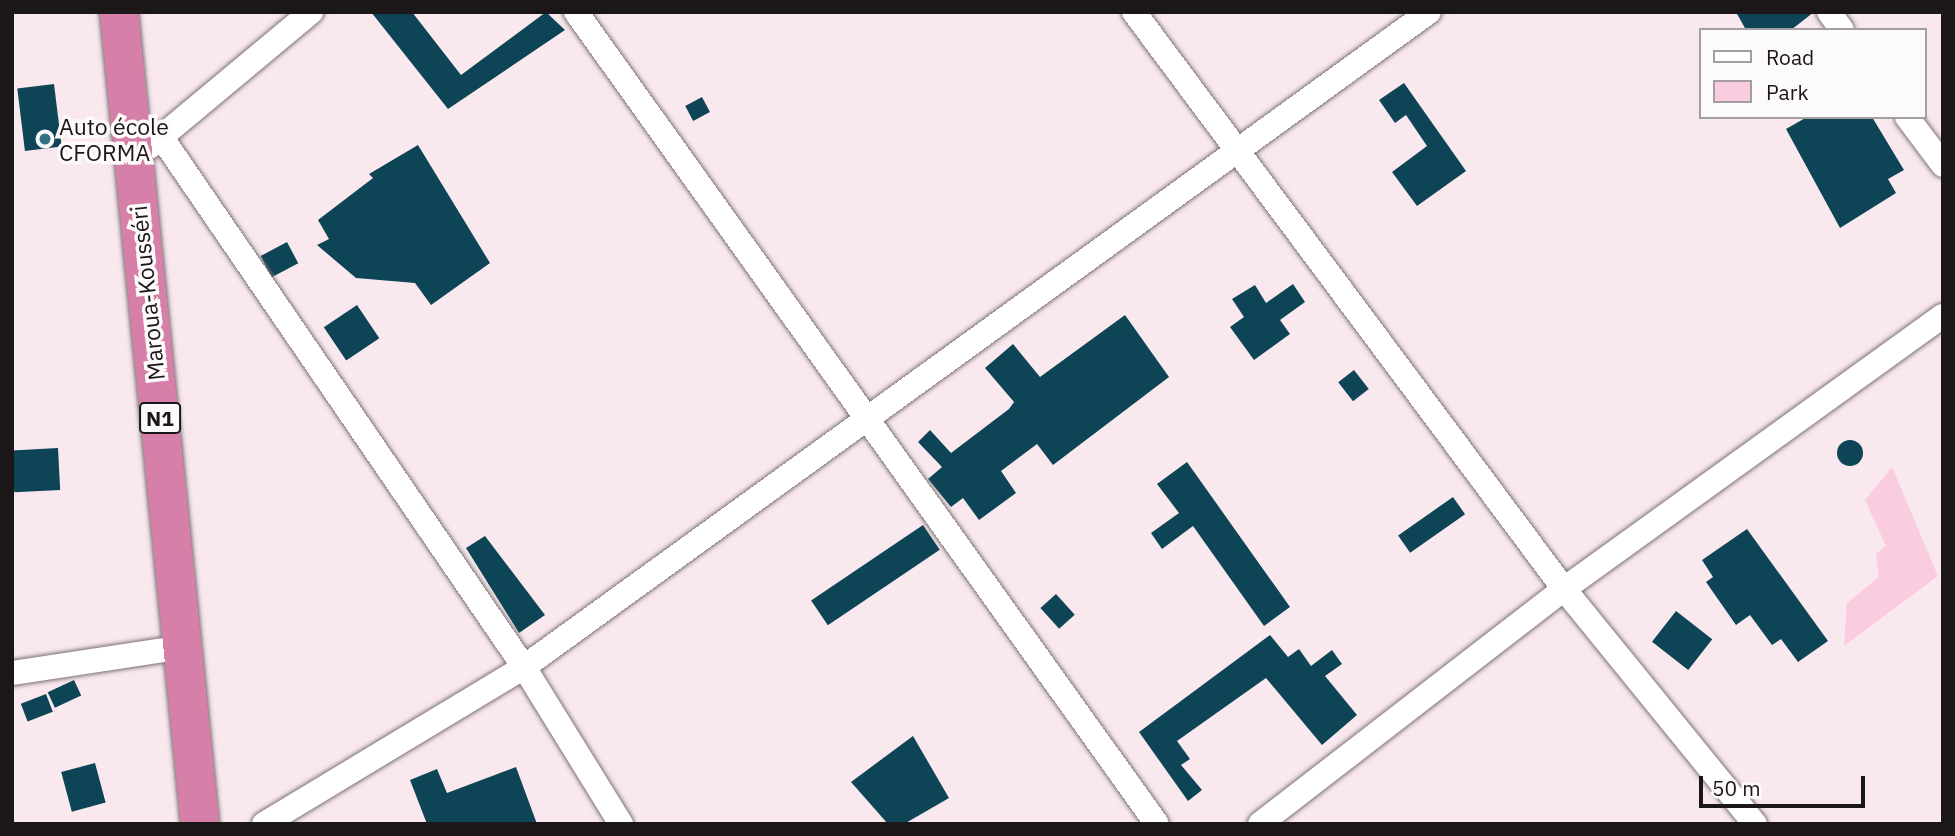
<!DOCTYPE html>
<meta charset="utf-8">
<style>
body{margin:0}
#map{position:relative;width:1955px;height:836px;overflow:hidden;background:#f9e9ef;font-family:"IBM Plex Sans",sans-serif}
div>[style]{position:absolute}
.green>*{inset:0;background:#f9ccdf}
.building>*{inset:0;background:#0e4556;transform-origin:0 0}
.round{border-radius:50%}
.roads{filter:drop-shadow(0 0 2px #7f7177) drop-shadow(0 0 2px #7f7177)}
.street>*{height:24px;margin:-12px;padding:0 12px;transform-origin:12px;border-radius:12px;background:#fff}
.highway>*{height:38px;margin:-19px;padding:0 19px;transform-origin:19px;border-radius:19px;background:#d67fa9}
.dots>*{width:19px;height:19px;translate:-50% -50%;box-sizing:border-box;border:4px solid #fdfafb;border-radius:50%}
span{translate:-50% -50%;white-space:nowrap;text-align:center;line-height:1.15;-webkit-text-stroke:7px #fdfafb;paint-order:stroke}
.shield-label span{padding:2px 5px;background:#fdfafb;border:2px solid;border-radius:5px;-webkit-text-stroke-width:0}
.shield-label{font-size:21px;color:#1b1618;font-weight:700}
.poi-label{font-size:23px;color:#1b1618}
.left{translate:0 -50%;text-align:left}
.street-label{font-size:23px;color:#1b1618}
.frame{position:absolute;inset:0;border:14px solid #1b1618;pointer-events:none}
.legend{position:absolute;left:1699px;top:28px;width:228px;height:91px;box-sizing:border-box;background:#fdfafb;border:2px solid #a39fa0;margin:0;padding:9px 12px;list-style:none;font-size:21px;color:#1b1618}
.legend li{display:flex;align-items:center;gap:14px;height:35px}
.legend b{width:35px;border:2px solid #a39fa0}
.scale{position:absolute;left:1699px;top:776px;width:166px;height:32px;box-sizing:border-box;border:4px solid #1b1618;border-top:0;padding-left:9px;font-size:21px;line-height:24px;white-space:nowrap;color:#1b1618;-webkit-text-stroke:5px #fdfafb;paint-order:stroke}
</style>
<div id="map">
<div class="green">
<div style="clip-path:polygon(1892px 467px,1938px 576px,1844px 646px,1847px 603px,1879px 577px,1876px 554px,1886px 546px,1865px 500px)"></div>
</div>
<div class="building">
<div style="clip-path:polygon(371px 12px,412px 12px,461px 75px,546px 12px,565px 30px,448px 109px)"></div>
<div style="clip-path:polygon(1736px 12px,1814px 12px,1791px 30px,1746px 30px)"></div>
<div style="clip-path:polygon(1404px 83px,1466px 171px,1417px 206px,1392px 172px,1427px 146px,1406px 115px,1395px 123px,1379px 100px)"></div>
<div style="left:54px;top:84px;width:63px;height:37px;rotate:83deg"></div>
<div style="left:702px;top:97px;width:17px;height:19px;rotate:62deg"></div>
<div style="clip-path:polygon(1807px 117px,1872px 117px,1904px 170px,1888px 179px,1896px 193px,1840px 228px,1786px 129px)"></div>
<div style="clip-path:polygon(418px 145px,490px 263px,431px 305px,415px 283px,356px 278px,317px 245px,329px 239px,318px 220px,373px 178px,369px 174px)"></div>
<div style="left:287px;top:242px;width:24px;height:30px;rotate:62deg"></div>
<div style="clip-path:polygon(1293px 284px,1305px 302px,1280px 320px,1290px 334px,1254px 360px,1230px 327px,1244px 317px,1232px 299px,1255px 285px,1266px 303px)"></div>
<div style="left:357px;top:305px;width:40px;height:40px;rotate:56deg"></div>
<div style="clip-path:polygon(1125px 315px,1169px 377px,1053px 465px,1037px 444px,1001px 471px,1016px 493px,979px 520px,963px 498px,951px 507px,928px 479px,942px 467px,918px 442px,930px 430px,951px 453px,1009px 409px,1014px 402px,985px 368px,1013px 344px,1040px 377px)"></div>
<div style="left:1354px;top:370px;width:24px;height:20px;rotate:52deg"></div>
<div class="round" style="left:1837px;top:440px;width:26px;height:26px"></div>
<div style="left:58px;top:448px;width:42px;height:46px;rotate:87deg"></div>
<div style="clip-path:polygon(1187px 462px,1290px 607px,1264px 626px,1193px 526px,1162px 549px,1151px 533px,1179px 513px,1157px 484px)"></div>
<div style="left:1453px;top:497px;width:21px;height:67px;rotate:55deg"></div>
<div style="left:923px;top:525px;width:30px;height:135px;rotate:56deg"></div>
<div style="clip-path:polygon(1747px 529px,1828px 641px,1798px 662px,1781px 639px,1772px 645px,1750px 615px,1736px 625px,1706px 582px,1713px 577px,1702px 560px)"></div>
<div style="clip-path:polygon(485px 536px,545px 615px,519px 633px,466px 548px)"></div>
<div style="left:1056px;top:594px;width:28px;height:21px;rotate:48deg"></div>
<div style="left:1676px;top:611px;width:46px;height:39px;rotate:38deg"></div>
<div style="clip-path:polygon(1270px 635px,1288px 657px,1299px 649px,1311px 666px,1332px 650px,1342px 664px,1325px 676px,1357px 715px,1322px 745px,1266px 678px,1177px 741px,1190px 759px,1181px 765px,1202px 790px,1188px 801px,1139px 732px)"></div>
<div style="left:74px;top:680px;width:17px;height:29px;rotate:65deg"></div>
<div style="left:46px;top:694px;width:19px;height:27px;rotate:69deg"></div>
<div style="clip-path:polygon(913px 736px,949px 798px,904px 824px,888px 824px,851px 782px)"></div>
<div style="left:95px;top:763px;width:41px;height:35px;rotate:75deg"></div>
<div style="clip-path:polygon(516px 767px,537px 824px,427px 824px,410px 780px,437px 769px,447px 793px)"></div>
</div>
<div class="roads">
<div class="street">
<div style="left:576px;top:12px;width:998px;rotate:54.42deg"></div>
<div style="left:1134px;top:12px;width:720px;rotate:53.31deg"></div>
<div style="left:1564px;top:589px;width:303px;rotate:50.9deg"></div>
<div style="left:1829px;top:12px;width:22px;rotate:54deg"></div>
<div style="left:1907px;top:117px;width:60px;rotate:53.1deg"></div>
<div style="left:160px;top:135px;width:645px;rotate:55.62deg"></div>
<div style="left:524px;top:667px;width:185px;rotate:58.3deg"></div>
<div style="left:149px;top:147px;width:211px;rotate:-39.8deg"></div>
<div style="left:12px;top:673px;width:174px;rotate:-8.6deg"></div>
<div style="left:264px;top:824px;width:304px;rotate:-31.1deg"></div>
<div style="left:524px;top:667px;width:1117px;rotate:-35.9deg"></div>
<div style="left:1260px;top:824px;width:384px;rotate:-37.7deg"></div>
<div style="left:1564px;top:589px;width:467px;rotate:-35.8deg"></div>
</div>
<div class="highway">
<div style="left:119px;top:12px;width:816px;rotate:84.3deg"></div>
</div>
</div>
<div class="dots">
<div style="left:45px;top:139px;background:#337187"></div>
</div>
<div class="shield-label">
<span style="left:160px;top:418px">N1</span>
</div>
<div class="poi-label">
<span class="left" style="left:59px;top:139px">Auto école<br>CFORMA</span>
</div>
<div class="street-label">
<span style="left:147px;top:293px;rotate:-96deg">Maroua-Kousséri</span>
</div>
<div class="frame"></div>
<ul class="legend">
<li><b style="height:9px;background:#fff"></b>Road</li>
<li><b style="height:19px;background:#f9ccdf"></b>Park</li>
</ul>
<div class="scale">50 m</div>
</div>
